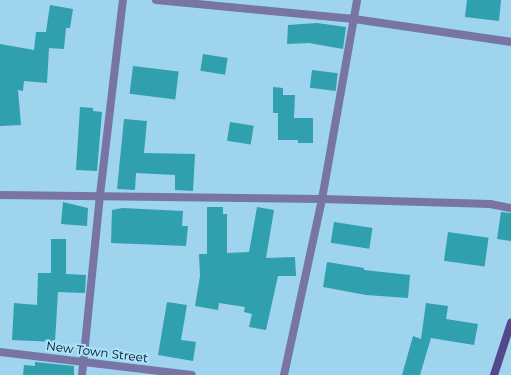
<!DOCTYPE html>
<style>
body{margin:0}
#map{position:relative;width:511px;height:375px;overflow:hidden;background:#9ed4ed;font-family:Montserrat,sans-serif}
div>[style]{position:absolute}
.building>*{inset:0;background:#309fae;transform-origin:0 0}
.street>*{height:8px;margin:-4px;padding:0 4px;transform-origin:4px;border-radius:4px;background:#7874a3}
.secondary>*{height:8px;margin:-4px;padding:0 4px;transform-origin:4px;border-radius:4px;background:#52488c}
span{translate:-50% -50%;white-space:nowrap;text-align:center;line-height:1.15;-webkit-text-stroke:4px #abe1fb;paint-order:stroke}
.street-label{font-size:12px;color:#000f17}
</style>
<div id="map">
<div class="building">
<div style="clip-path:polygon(467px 0,501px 0,499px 21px,465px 17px)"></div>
<div style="clip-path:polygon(50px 5px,73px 9px,70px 28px,66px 28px,64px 49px,49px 48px,47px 83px,24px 81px,23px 91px,18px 90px,21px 125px,0 126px,0 44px,34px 50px,36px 32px,46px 32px)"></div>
<div style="clip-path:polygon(317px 23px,346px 27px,343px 49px,309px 43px,287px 44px,288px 25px)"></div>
<div style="left:203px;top:54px;width:25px;height:17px;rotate:9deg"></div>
<div style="left:133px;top:66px;width:46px;height:28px;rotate:7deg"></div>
<div style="left:312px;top:70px;width:26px;height:18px;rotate:7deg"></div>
<div style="clip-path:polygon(273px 87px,283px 88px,283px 95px,295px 95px,294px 118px,313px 118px,313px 143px,298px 143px,298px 140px,278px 140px,278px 113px,273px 113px)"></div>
<div style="clip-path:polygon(80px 107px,93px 108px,93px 111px,102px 112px,97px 171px,76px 170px)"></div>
<div style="clip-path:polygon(124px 119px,147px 121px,144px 153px,195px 154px,193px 191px,175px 190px,175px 175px,136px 173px,135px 190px,117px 189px)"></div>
<div style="left:230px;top:122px;width:24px;height:19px;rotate:9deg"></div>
<div style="clip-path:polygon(63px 202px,88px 208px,87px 226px,61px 224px)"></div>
<div style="clip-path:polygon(207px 207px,223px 207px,223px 214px,227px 214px,227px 253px,249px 252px,257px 207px,274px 210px,266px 258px,295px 257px,296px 276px,278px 276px,266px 330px,249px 327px,252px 314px,244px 312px,245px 307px,219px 303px,218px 310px,195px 306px,200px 276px,199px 254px,207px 254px)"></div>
<div style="clip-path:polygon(122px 208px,183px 211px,182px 226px,188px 226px,186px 246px,111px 243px,112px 210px)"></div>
<div style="clip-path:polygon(501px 212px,511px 213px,511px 241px,497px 239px)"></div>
<div style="left:334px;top:222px;width:39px;height:21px;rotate:9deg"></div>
<div style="left:448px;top:232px;width:41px;height:29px;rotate:8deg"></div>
<div style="clip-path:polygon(51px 239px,66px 239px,66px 274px,86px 275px,85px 293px,58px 292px,55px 342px,12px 340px,14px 303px,37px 305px,38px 273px,51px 273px)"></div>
<div style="clip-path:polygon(327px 262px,364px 268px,364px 270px,410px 275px,408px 298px,366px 295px,323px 287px)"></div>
<div style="clip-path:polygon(167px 302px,187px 305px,181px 340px,196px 342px,193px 361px,158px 355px)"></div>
<div style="clip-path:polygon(426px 303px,448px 306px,446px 319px,478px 324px,474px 345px,431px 338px,420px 375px,402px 375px,413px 336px,421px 339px)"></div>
<div style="clip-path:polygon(35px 362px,74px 366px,74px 375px,23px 375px,24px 365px,35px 366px)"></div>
</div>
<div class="street">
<div style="left:156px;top:0;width:199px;rotate:5.5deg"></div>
<div style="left:354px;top:19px;width:159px;rotate:8.3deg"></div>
<div style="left:0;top:195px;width:322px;rotate:0.7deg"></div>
<div style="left:322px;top:199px;width:168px;rotate:1.7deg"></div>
<div style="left:490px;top:204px;width:21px;rotate:11deg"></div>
<div style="left:0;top:352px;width:193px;rotate:6.8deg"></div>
<div style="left:82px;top:375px;width:181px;rotate:-84.3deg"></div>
<div style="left:100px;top:195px;width:196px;rotate:-83.3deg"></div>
<div style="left:284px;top:375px;width:180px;rotate:-77.8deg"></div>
<div style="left:322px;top:199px;width:202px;rotate:-80deg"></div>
</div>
<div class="secondary">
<div style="left:494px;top:375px;width:55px;rotate:-71.9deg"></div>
</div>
<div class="street-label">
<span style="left:97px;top:352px;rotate:7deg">New Town Street</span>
</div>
</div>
